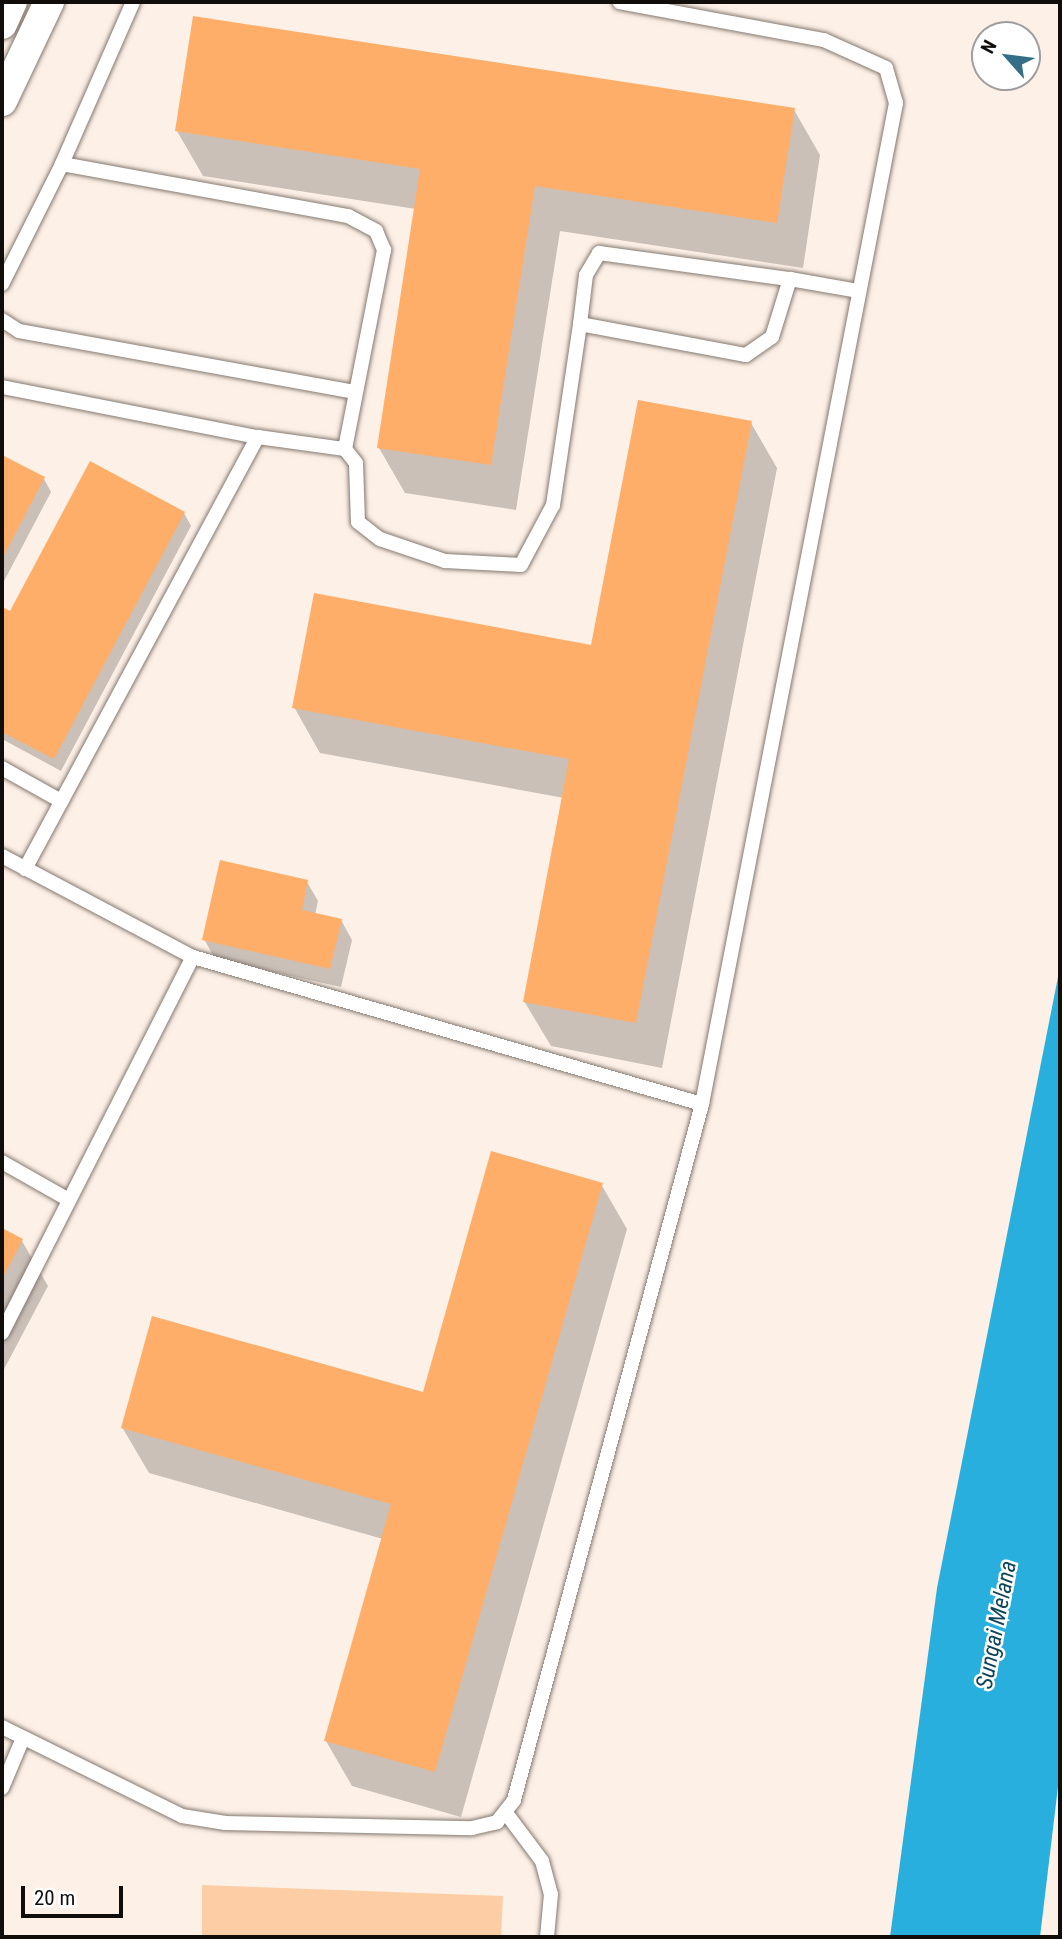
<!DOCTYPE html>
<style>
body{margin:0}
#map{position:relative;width:1062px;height:1939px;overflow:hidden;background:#fdf0e6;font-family:"Roboto Condensed",sans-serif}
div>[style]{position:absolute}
.green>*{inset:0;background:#fdcda5}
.water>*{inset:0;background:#28afdd}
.shadow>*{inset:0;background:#0003}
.building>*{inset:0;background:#feae69}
.roads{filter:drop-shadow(0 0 2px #847970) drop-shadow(0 0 2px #847970)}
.lane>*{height:14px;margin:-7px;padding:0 7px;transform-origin:7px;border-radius:7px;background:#fff}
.street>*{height:30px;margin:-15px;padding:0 15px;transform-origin:15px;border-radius:15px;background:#fff}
span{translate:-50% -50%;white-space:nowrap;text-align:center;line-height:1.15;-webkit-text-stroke:5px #fff;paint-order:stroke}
.water-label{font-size:23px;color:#0f4558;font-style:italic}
.frame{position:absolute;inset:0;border:4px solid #110d0a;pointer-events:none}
.north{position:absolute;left:971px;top:21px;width:70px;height:70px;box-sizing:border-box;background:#fff;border:2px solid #a09e9d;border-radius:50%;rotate:298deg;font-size:19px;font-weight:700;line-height:28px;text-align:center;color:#110d0a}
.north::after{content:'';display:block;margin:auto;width:24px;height:32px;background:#336f87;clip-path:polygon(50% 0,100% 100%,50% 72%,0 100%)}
.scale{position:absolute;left:21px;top:1886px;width:102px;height:32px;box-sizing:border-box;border:4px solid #110d0a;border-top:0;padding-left:9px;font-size:21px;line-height:24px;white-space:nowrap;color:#110d0a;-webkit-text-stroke:5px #fff;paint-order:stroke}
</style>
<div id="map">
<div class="green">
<div style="clip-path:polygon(202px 1885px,503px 1896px,501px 1937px,202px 1937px)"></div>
</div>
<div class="water">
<div style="clip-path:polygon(1060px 967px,1060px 1770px,1040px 1937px,890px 1937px,937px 1588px)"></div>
</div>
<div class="shadow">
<div style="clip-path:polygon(794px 110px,820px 155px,803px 268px,560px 231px,516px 510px,405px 493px,379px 448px,416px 209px,203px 176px,177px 131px)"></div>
<div style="clip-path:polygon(751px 423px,777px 468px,662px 1068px,551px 1046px,524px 1001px,564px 798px,320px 753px,294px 707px,592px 647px)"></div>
<div style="clip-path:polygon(2px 457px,44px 479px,51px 492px,2px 585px)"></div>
<div style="clip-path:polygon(184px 513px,191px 526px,61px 771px,2px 739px,2px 609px,10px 614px)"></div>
<div style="clip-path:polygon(307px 882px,318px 901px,315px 915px,341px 920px,352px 940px,341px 987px,215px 959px,204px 939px)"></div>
<div style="clip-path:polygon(601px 1184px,627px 1229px,461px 1817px,352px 1786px,326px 1741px,383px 1539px,149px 1473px,122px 1427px,424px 1394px)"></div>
<div style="clip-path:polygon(2px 1230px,22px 1241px,48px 1286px,2px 1373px)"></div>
</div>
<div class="building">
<div style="clip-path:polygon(193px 16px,795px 108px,777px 223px,535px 186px,491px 465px,377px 448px,420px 169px,175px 131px)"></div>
<div style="clip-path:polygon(638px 400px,752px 421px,636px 1023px,523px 1002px,569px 759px,292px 708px,314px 593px,591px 645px)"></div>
<div style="clip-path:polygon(2px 455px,45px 477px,2px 559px)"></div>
<div style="clip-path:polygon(90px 461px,185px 512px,54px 759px,2px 732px,2px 607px,10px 611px)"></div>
<div style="clip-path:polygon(220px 860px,308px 880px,302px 910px,342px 919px,330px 969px,202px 940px)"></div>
<div style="clip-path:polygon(491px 1151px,603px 1183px,435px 1772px,324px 1741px,391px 1504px,121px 1428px,152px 1316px,423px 1392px)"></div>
<div style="clip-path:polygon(2px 1228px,23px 1239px,2px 1279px)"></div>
</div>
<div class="roads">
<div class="lane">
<div style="left:133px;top:2px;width:177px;rotate:113.7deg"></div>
<div style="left:62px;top:164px;width:291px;rotate:10.3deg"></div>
<div style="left:348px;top:216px;width:32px;rotate:28deg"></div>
<div style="left:376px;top:231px;width:21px;rotate:67deg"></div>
<div style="left:384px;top:250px;width:203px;rotate:101.1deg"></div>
<div style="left:2px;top:284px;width:134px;rotate:-63.4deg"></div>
<div style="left:2px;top:320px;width:20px;rotate:33deg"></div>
<div style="left:19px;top:331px;width:342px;rotate:10.3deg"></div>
<div style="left:580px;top:324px;width:49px;rotate:-83deg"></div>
<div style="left:586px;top:275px;width:26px;rotate:-59deg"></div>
<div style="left:599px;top:253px;width:193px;rotate:7.8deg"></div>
<div style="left:2px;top:387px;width:261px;rotate:11.1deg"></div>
<div style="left:2px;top:768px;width:68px;rotate:29.2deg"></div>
<div style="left:2px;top:856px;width:216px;rotate:27.9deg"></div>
<div style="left:193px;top:957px;width:530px;rotate:16.11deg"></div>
<div style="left:702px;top:1104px;width:1020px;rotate:-79.03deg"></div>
<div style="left:896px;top:103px;width:36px;rotate:-106deg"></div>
<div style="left:886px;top:68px;width:68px;rotate:-155.7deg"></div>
<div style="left:824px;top:40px;width:208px;rotate:-169.5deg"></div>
<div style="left:25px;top:869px;width:491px;rotate:-61.7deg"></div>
<div style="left:258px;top:437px;width:88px;rotate:7.9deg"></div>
<div style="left:345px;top:449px;width:18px;rotate:52deg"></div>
<div style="left:356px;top:463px;width:59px;rotate:88.1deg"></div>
<div style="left:358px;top:522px;width:28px;rotate:38deg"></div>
<div style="left:380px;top:539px;width:69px;rotate:18.7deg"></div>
<div style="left:445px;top:561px;width:76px;rotate:3deg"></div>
<div style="left:521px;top:565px;width:68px;rotate:-61.9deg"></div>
<div style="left:553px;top:505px;width:183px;rotate:-81.5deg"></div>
<div style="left:580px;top:324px;width:169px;rotate:10.6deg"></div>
<div style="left:746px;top:355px;width:32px;rotate:-35deg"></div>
<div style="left:772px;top:337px;width:61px;rotate:-72.8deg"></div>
<div style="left:790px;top:279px;width:70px;rotate:9.9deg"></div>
<div style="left:2px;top:1162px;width:77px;rotate:29.6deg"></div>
<div style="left:2px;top:1333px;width:422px;rotate:-63.1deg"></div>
<div style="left:2px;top:1727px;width:201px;rotate:26.3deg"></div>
<div style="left:182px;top:1816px;width:44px;rotate:9.2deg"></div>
<div style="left:225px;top:1823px;width:247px;rotate:1.2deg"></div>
<div style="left:472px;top:1828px;width:26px;rotate:-13deg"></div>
<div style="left:497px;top:1822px;width:28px;rotate:-52deg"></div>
<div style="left:514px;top:1800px;width:721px;rotate:-74.88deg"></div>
<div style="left:2px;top:1788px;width:54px;rotate:-67.2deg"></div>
<div style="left:506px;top:1813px;width:60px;rotate:53.1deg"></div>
<div style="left:542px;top:1861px;width:34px;rotate:75deg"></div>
<div style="left:551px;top:1894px;width:43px;rotate:95.3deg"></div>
</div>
<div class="street">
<div style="left:2px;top:24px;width:24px;rotate:-66deg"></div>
<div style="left:2px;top:101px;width:110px;rotate:-64.6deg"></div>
</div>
</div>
<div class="water-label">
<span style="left:997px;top:1625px;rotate:-79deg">Sungai Melana</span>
</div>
<div class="frame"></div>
<div class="north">N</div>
<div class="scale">20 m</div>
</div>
